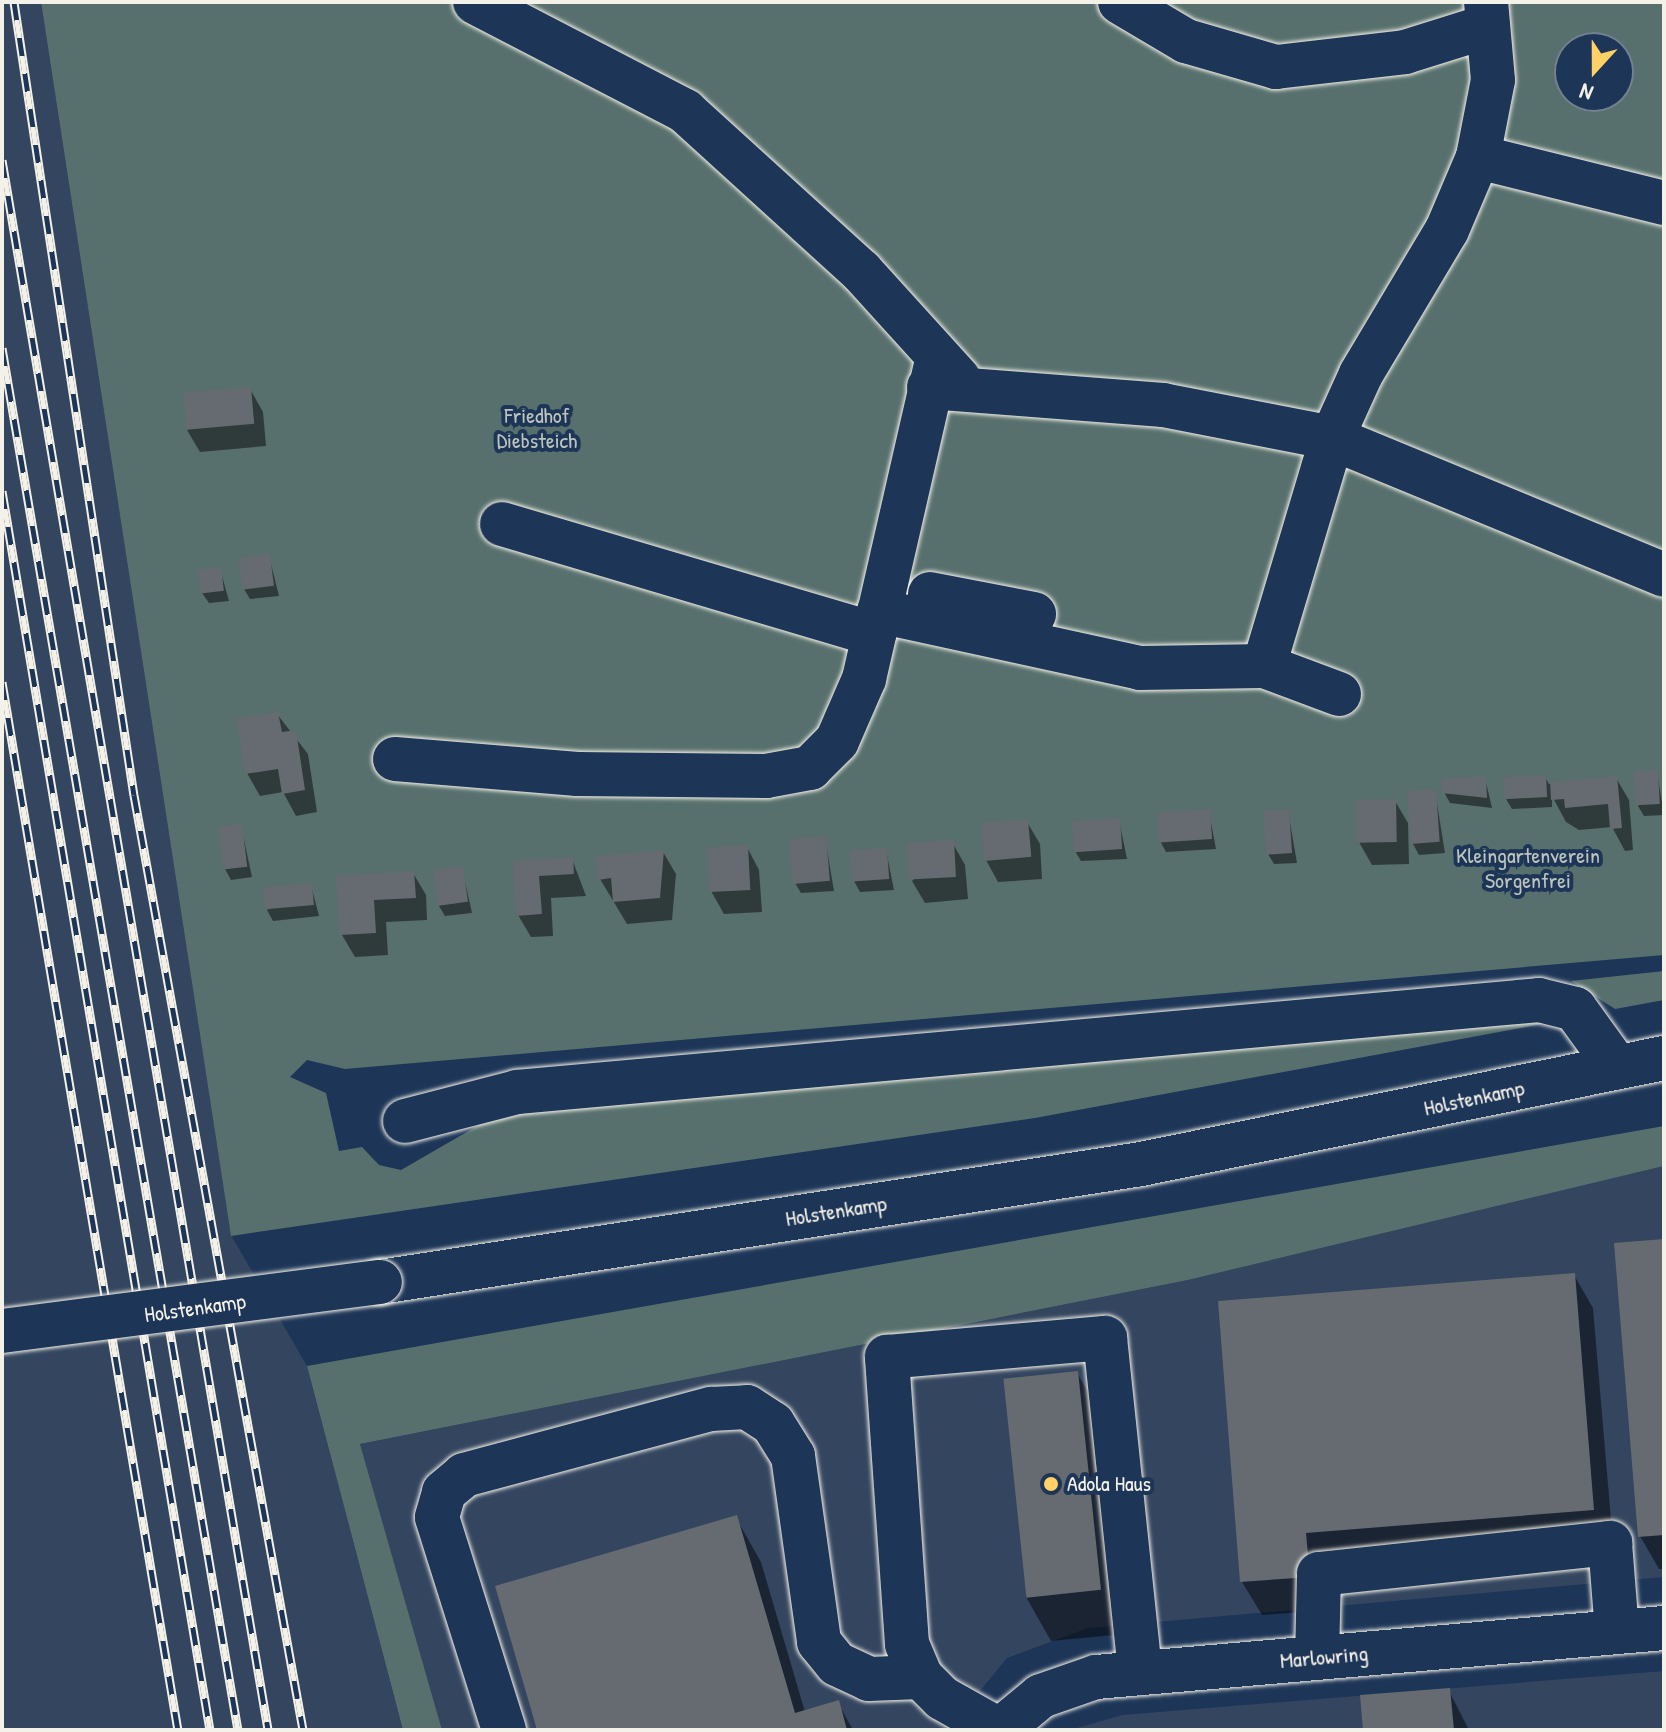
<!DOCTYPE html>
<style>
body{margin:0}
#map{position:relative;width:1666px;height:1732px;overflow:hidden;background:#1d3557;font-family:"Patrick Hand",sans-serif}
div>[style]{position:absolute}
.built>*{inset:0;background:#33455f}
.green>*{inset:0;background:#57706d}
.shadow>*{inset:0;background:#0007}
.building>*{inset:0;background:#666b71;transform-origin:0 0}
.roads{filter:drop-shadow(0 0 2px #f4f1e8) drop-shadow(0 0 2px #f4f1e8)}
.minor>*{height:44px;margin:-22px;padding:0 22px;transform-origin:22px;border-radius:22px;background:#1d3557}
.major>*{height:44px;margin:-22px;padding:0 22px;transform-origin:22px;border-radius:22px;background:#1d3557}
.rail>*{height:9px;margin-top:-4.5px;transform-origin:0;background:repeating-linear-gradient(90deg,#1d3557 0 18px,#f4f1e8 0 36px);box-sizing:border-box;border-block:2px solid #f4f1e8}
.bridges{filter:drop-shadow(0 0 2px #f4f1e8) drop-shadow(0 0 2px #f4f1e8)}
.major-bridge>*{height:44px;margin:-22px;padding:0 22px;transform-origin:22px;border-radius:22px;background:#1d3557}
.dots>*{width:22px;height:22px;translate:-50% -50%;box-sizing:border-box;border:4px solid #1d3557;border-radius:50%}
span{translate:-50% -50%;white-space:nowrap;text-align:center;line-height:1.15;-webkit-text-stroke:8px #1d3557;paint-order:stroke}
.park-label{font-size:22px;color:#bdc4bd}
.street-label{font-size:22px;color:#f4f1e8}
.poi-label{font-size:22px;color:#f4f1e8}
.left{translate:0 -50%;text-align:left}
.frame{position:absolute;inset:0;border:4px solid #f4f1e8;pointer-events:none}
.north{position:absolute;left:1554px;top:32px;width:80px;height:80px;box-sizing:border-box;background:#1d3557;border:2px solid #738091;border-radius:50%;rotate:201deg;font-size:22px;font-weight:700;line-height:32px;text-align:center;color:#f4f1e8}
.north::after{content:'';display:block;margin:auto;width:28px;height:36px;background:#ffd166;clip-path:polygon(50% 0,100% 100%,50% 72%,0 100%)}
</style>
<div id="map">
<div class="built">
<div style="clip-path:polygon(2px 2px,41px 2px,231px 1235px,307px 1366px,403px 1730px,2px 1730px)"></div>
<div style="clip-path:polygon(1664px 1166px,1664px 1577px,1088px 1628px,1007px 1658px,948px 1730px,442px 1730px,360px 1444px,1188px 1280px)"></div>
<div style="clip-path:polygon(1664px 1671px,1664px 1730px,1070px 1730px,1122px 1715px)"></div>
</div>
<div class="green">
<div style="clip-path:polygon(evenodd,41px 2px,1664px 2px,1664px 955px,345px 1069px,307px 1060px,290px 1077px,326px 1093px,339px 1151px,362px 1147px,379px 1165px,401px 1170px,498px 1114px,1545px 1012px,1558px 1021px,1035px 1118px,231px 1236px,41px 2px,1570px 48px,1618px 48px,1618px 96px,1570px 96px,1570px 48px)"></div>
<div style="clip-path:polygon(1664px 971px,1664px 1000px,1615px 1009px,1571px 981px)"></div>
<div style="clip-path:polygon(1664px 1126px,1664px 1166px,1188px 1280px,360px 1444px,442px 1730px,403px 1730px,307px 1366px)"></div>
</div>
<div class="shadow">
<div style="clip-path:polygon(250px 389px,263px 412px,266px 446px,200px 452px,187px 430px)"></div>
<div style="clip-path:polygon(269px 556px,279px 596px,250px 599px,244px 589px)"></div>
<div style="clip-path:polygon(220px 569px,229px 601px,209px 603px,202px 593px)"></div>
<div style="clip-path:polygon(277px 714px,308px 754px,317px 812px,296px 816px,283px 792px,260px 796px,247px 773px)"></div>
<div style="clip-path:polygon(1657px 772px,1664px 815px,1644px 816px,1638px 806px)"></div>
<div style="clip-path:polygon(1545px 777px,1549px 784px,1616px 778px,1629px 800px,1633px 850px,1625px 851px,1612px 827px,1579px 830px,1566px 822px,1552px 796px,1552px 807px,1512px 809px,1506px 799px)"></div>
<div style="clip-path:polygon(1485px 778px,1492px 808px,1450px 803px,1444px 792px)"></div>
<div style="clip-path:polygon(1435px 791px,1445px 853px,1419px 855px,1413px 844px)"></div>
<div style="clip-path:polygon(1395px 801px,1408px 823px,1409px 864px,1372px 865px,1359px 842px)"></div>
<div style="clip-path:polygon(1288px 811px,1297px 863px,1274px 864px,1268px 854px)"></div>
<div style="clip-path:polygon(1209px 812px,1216px 849px,1166px 852px,1160px 841px)"></div>
<div style="clip-path:polygon(1119px 820px,1127px 859px,1081px 861px,1075px 851px)"></div>
<div style="clip-path:polygon(1027px 822px,1040px 844px,1042px 879px,998px 882px,986px 860px)"></div>
<div style="clip-path:polygon(241px 826px,252px 877px,231px 880px,225px 869px)"></div>
<div style="clip-path:polygon(825px 838px,834px 891px,801px 893px,795px 883px)"></div>
<div style="clip-path:polygon(952px 842px,965px 865px,968px 899px,925px 903px,912px 881px)"></div>
<div style="clip-path:polygon(747px 847px,759px 870px,762px 912px,724px 914px,711px 891px)"></div>
<div style="clip-path:polygon(886px 850px,894px 890px,860px 892px,854px 881px)"></div>
<div style="clip-path:polygon(663px 852px,676px 874px,672px 920px,627px 924px,600px 879px)"></div>
<div style="clip-path:polygon(572px 859px,586px 896px,551px 898px,553px 936px,531px 937px,518px 915px,515px 863px)"></div>
<div style="clip-path:polygon(462px 868px,472px 913px,445px 916px,439px 906px)"></div>
<div style="clip-path:polygon(413px 873px,426px 895px,427px 920px,386px 922px,388px 955px,355px 957px,342px 935px,338px 878px)"></div>
<div style="clip-path:polygon(311px 885px,319px 916px,273px 921px,267px 910px)"></div>
<div style="clip-path:polygon(1664px 1241px,1664px 1569px,1659px 1569px,1640px 1536px)"></div>
<div style="clip-path:polygon(1574px 1275px,1593px 1308px,1613px 1543px,1324px 1566px,1328px 1610px,1262px 1615px,1242px 1582px)"></div>
<div style="clip-path:polygon(1077px 1373px,1103px 1417px,1124px 1634px,1051px 1641px,1026px 1597px)"></div>
<div style="clip-path:polygon(736px 1518px,761px 1562px,805px 1712px,838px 1703px,853px 1730px,539px 1730px)"></div>
<div style="clip-path:polygon(1449px 1691px,1469px 1730px,1365px 1730px)"></div>
<div style="clip-path:polygon(1664px 1728px,1664px 1730px,1633px 1730px)"></div>
</div>
<div class="building">
<div style="left:251px;top:387px;width:37px;height:68px;rotate:85deg"></div>
<div style="left:270px;top:554px;width:32px;height:32px;rotate:83deg"></div>
<div style="left:221px;top:567px;width:24px;height:23px;rotate:83deg"></div>
<div style="clip-path:polygon(278px 712px,282px 732px,296px 730px,305px 790px,282px 794px,278px 769px,245px 774px,236px 718px)"></div>
<div style="left:1658px;top:770px;width:34px;height:24px;rotate:87deg"></div>
<div style="left:1546px;top:775px;width:22px;height:43px;rotate:87deg"></div>
<div style="clip-path:polygon(1486px 776px,1487px 798px,1442px 793px,1441px 779px)"></div>
<div style="clip-path:polygon(1617px 776px,1622px 828px,1610px 829px,1608px 804px,1565px 808px,1564px 799px,1551px 800px,1550px 782px)"></div>
<div style="left:1436px;top:789px;width:53px;height:29px;rotate:86deg"></div>
<div style="left:1396px;top:799px;width:43px;height:40px;rotate:89deg"></div>
<div style="left:1210px;top:809px;width:30px;height:53px;rotate:86deg"></div>
<div style="left:1289px;top:809px;width:44px;height:26px;rotate:86deg"></div>
<div style="left:1120px;top:818px;width:31px;height:48px;rotate:86deg"></div>
<div style="left:1028px;top:819px;width:38px;height:47px;rotate:85deg"></div>
<div style="left:242px;top:824px;width:43px;height:24px;rotate:83deg"></div>
<div style="left:826px;top:836px;width:45px;height:37px;rotate:85deg"></div>
<div style="left:954px;top:840px;width:37px;height:47px;rotate:87deg"></div>
<div style="left:748px;top:845px;width:45px;height:41px;rotate:87deg"></div>
<div style="left:887px;top:848px;width:31px;height:37px;rotate:86deg"></div>
<div style="clip-path:polygon(664px 850px,660px 898px,613px 902px,611px 878px,598px 880px,596px 856px)"></div>
<div style="clip-path:polygon(573px 857px,574px 874px,539px 876px,542px 914px,516px 916px,513px 861px)"></div>
<div style="left:463px;top:866px;width:36px;height:30px;rotate:82deg"></div>
<div style="clip-path:polygon(414px 871px,416px 898px,374px 900px,376px 933px,340px 935px,336px 876px)"></div>
<div style="left:312px;top:883px;width:22px;height:49px;rotate:85deg"></div>
<div style="clip-path:polygon(1664px 1239px,1664px 1535px,1638px 1537px,1614px 1243px)"></div>
<div style="clip-path:polygon(1575px 1273px,1594px 1510px,1306px 1533px,1310px 1577px,1240px 1582px,1218px 1301px)"></div>
<div style="left:1078px;top:1371px;width:220px;height:75px;rotate:84deg"></div>
<div style="clip-path:polygon(737px 1515px,795px 1713px,839px 1700px,847px 1730px,537px 1730px,495px 1586px)"></div>
<div style="clip-path:polygon(1450px 1688px,1454px 1730px,1363px 1730px,1360px 1695px)"></div>
</div>
<div class="roads">
<div class="minor">
<div style="left:475px;top:2px;width:237px;rotate:27.4deg"></div>
<div style="left:685px;top:111px;width:238px;rotate:42.3deg"></div>
<div style="left:861px;top:271px;width:146px;rotate:47.8deg"></div>
<div style="left:1120px;top:2px;width:77px;rotate:30.6deg"></div>
<div style="left:1186px;top:41px;width:94px;rotate:16.1deg"></div>
<div style="left:1276px;top:67px;width:130px;rotate:-6.6deg"></div>
<div style="left:1405px;top:52px;width:87px;rotate:-17.4deg"></div>
<div style="left:1478px;top:157px;width:192px;rotate:13.9deg"></div>
<div style="left:929px;top:387px;width:235px;rotate:4.4deg"></div>
<div style="left:1163px;top:405px;width:172px;rotate:11deg"></div>
<div style="left:1332px;top:438px;width:359px;rotate:22.4deg"></div>
<div style="left:502px;top:524px;width:388px;rotate:16.5deg"></div>
<div style="left:930px;top:594px;width:106px;rotate:10.9deg"></div>
<div style="left:879px;top:611px;width:267px;rotate:12.3deg"></div>
<div style="left:1140px;top:668px;width:124px;rotate:-0.9deg"></div>
<div style="left:1339px;top:694px;width:80px;rotate:-159.5deg"></div>
<div style="left:1264px;top:666px;width:238px;rotate:-73.4deg"></div>
<div style="left:1332px;top:438px;width:70px;rotate:-65.6deg"></div>
<div style="left:1361px;top:374px;width:168px;rotate:-59.2deg"></div>
<div style="left:1447px;top:230px;width:79px;rotate:-67deg"></div>
<div style="left:1478px;top:157px;width:78px;rotate:-79deg"></div>
<div style="left:1493px;top:80px;width:78px;rotate:-95.1deg"></div>
<div style="left:395px;top:759px;width:183px;rotate:4.7deg"></div>
<div style="left:577px;top:774px;width:189px;rotate:0.6deg"></div>
<div style="left:766px;top:776px;width:45px;rotate:-10.3deg"></div>
<div style="left:810px;top:768px;width:38px;rotate:-45deg"></div>
<div style="left:837px;top:741px;width:68px;rotate:-66.5deg"></div>
<div style="left:864px;top:679px;width:328px;rotate:-77.1deg"></div>
<div style="left:405px;top:1121px;width:116px;rotate:-14.5deg"></div>
<div style="left:517px;top:1092px;width:1026px;rotate:-5.14deg"></div>
<div style="left:1539px;top:1000px;width:37px;rotate:14deg"></div>
<div style="left:1575px;top:1009px;width:72px;rotate:54.1deg"></div>
<div style="left:1317px;top:1657px;width:83px;rotate:-88.6deg"></div>
<div style="left:1319px;top:1574px;width:293px;rotate:-6.1deg"></div>
<div style="left:1610px;top:1543px;width:89px;rotate:85.5deg"></div>
<div style="left:504px;top:1730px;width:223px;rotate:-107.5deg"></div>
<div style="left:437px;top:1517px;width:26px;rotate:-74deg"></div>
<div style="left:444px;top:1492px;width:26px;rotate:-40deg"></div>
<div style="left:464px;top:1475px;width:256px;rotate:-15deg"></div>
<div style="left:711px;top:1409px;width:36px;rotate:-3deg"></div>
<div style="left:747px;top:1407px;width:31px;rotate:33deg"></div>
<div style="left:773px;top:1424px;width:38px;rotate:58deg"></div>
<div style="left:793px;top:1456px;width:188px;rotate:82deg"></div>
<div style="left:819px;top:1642px;width:28px;rotate:51deg"></div>
<div style="left:837px;top:1664px;width:35px;rotate:25deg"></div>
<div style="left:869px;top:1679px;width:52px;rotate:-2.2deg"></div>
<div style="left:999px;top:1730px;width:65px;rotate:-150.7deg"></div>
<div style="left:942px;top:1698px;width:30px;rotate:-135deg"></div>
<div style="left:921px;top:1677px;width:36px;rotate:-113deg"></div>
<div style="left:907px;top:1644px;width:288px;rotate:-94deg"></div>
<div style="left:887px;top:1357px;width:219px;rotate:-5deg"></div>
<div style="left:1105px;top:1338px;width:337px;rotate:84deg"></div>
<div style="left:1000px;top:1730px;width:53px;rotate:-39.7deg"></div>
<div style="left:1041px;top:1696px;width:58px;rotate:-19.1deg"></div>
<div style="left:1096px;top:1677px;width:570px;rotate:-4.93deg"></div>
</div>
<div class="major">
<div style="left:380px;top:1282px;width:770px;rotate:-8.81deg"></div>
<div style="left:1141px;top:1164px;width:534px;rotate:-11.46deg"></div>
</div>
</div>
<div class="rail">
<div style="left:14px;top:2px;width:802px;rotate:81.4deg"></div>
<div style="left:134px;top:795px;width:950px;rotate:79.75deg"></div>
<div style="left:2px;top:160px;width:1592px;rotate:80.38deg"></div>
<div style="left:2px;top:348px;width:1402px;rotate:80.31deg"></div>
<div style="left:2px;top:491px;width:1256px;rotate:80.47deg"></div>
<div style="left:2px;top:682px;width:1063px;rotate:80.47deg"></div>
</div>
<div class="bridges">
<div class="major-bridge">
<div style="left:2px;top:1331px;width:381px;rotate:-7.4deg"></div>
</div>
</div>
<div class="dots">
<div style="left:1051px;top:1484px;background:#ffd166"></div>
</div>
<div class="park-label">
<span style="left:537px;top:428px">Friedhof<br>Diebsteich</span>
<span style="left:1528px;top:868px">Kleingartenverein<br>Sorgenfrei</span>
</div>
<div class="street-label">
<span style="left:1474px;top:1098px;rotate:-12deg">Holstenkamp</span>
<span style="left:836px;top:1211px;rotate:-9deg">Holstenkamp</span>
<span style="left:195px;top:1308px;rotate:-8deg">Holstenkamp</span>
<span style="left:1324px;top:1657px;rotate:-5deg">Marlowring</span>
</div>
<div class="poi-label">
<span class="left" style="left:1067px;top:1484px">Adola Haus</span>
</div>
<div class="frame"></div>
<div class="north">N</div>
</div>
